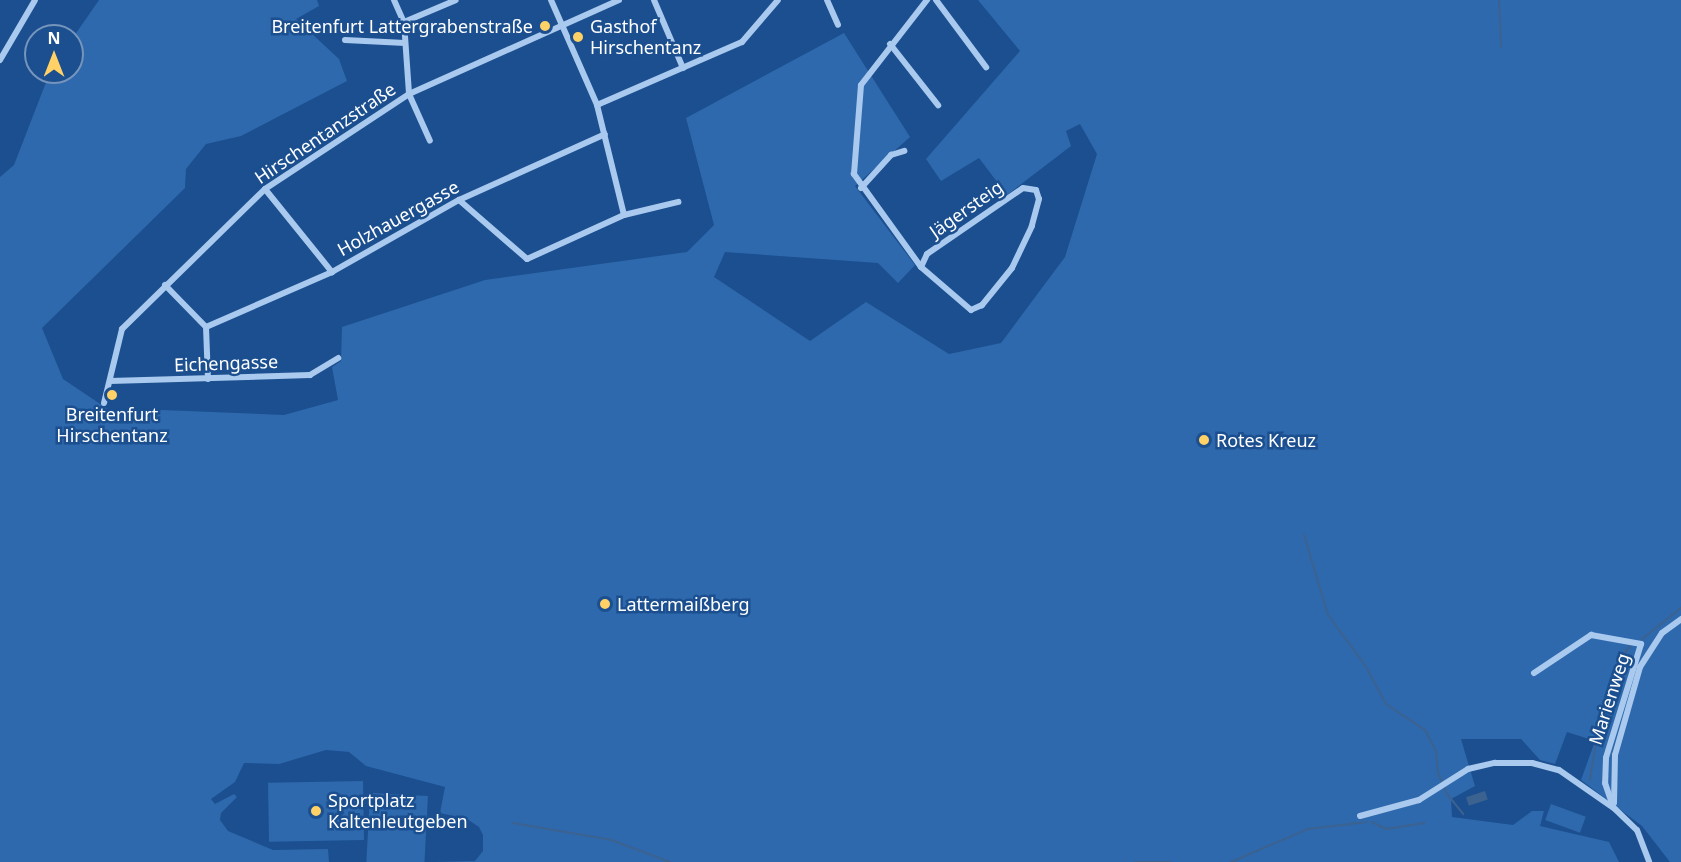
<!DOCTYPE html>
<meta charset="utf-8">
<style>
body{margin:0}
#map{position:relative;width:1681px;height:862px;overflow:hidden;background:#1b4f8f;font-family:"Noto Sans",sans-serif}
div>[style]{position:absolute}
.green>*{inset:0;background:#2e69ad;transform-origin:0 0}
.water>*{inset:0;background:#3c6290;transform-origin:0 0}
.stream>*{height:2px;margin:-1px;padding:0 1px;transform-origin:1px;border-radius:1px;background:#3c6290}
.minor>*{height:6px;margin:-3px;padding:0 3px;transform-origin:3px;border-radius:3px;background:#a9c9ee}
.dots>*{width:16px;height:16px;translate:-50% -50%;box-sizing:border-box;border:3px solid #1b4f8f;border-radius:50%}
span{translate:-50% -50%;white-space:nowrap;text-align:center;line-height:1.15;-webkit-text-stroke:5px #1b4f8f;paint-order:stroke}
.poi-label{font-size:18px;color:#fff}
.right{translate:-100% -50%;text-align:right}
.left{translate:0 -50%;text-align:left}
.street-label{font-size:18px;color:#fff}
.north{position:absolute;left:24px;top:24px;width:60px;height:60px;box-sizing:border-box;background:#1b4f8f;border:2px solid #7695bc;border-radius:50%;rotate:0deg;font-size:16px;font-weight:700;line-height:24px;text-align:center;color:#fff}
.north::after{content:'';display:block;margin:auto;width:21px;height:27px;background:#ffd166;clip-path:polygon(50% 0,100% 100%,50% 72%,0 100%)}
</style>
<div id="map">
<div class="green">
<div style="clip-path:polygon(99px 0,317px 0,319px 6px,296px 19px,339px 59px,347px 81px,241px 136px,206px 144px,186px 169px,185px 188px,42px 328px,63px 379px,121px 418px,162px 410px,284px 415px,338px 400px,332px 367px,341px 361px,342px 327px,485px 280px,687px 252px,714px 225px,686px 118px,844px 33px,910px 137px,855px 186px,915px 265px,898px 283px,878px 263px,725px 252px,714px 277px,810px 341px,866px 302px,949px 354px,1001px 343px,1065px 257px,1097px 154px,1080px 124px,1066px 131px,1071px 146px,1007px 195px,979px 158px,941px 181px,926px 159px,1020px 51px,978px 0,1681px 0,1681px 862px,1670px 862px,1642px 826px,1581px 780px,1595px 741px,1567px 732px,1555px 764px,1540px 760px,1521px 739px,1461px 739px,1475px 786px,1451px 799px,1452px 817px,1513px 825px,1532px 811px,1544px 811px,1540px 826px,1609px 842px,1619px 862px,433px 862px,475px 861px,483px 851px,483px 835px,479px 827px,467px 819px,440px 813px,445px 787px,366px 766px,349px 752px,326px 750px,279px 764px,244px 763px,235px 782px,211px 799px,215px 804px,234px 794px,237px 797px,221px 813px,220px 820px,228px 831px,273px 850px,328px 849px,329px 862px,0 862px,0 177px,14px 165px,50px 72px,72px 72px,72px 39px)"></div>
<div style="left:363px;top:781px;width:59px;height:95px;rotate:89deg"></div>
<div style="left:370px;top:793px;width:58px;height:69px;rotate:3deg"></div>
<div style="left:1551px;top:804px;width:37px;height:17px;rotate:20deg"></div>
</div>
<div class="water">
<div style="left:1485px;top:791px;width:9px;height:20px;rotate:72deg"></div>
</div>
<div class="stream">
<div style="left:1499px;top:0;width:47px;rotate:87.6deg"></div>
<div style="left:1304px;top:535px;width:84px;rotate:73.3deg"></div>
<div style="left:1328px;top:615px;width:62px;rotate:53.5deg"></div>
<div style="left:1365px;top:665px;width:44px;rotate:61.7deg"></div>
<div style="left:1386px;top:704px;width:47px;rotate:33.7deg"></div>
<div style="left:1425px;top:730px;width:25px;rotate:63deg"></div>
<div style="left:1436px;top:752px;width:21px;rotate:85deg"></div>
<div style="left:1438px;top:773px;width:23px;rotate:67deg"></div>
<div style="left:1447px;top:794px;width:26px;rotate:51deg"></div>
<div style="left:1642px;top:639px;width:50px;rotate:-38.5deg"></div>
<div style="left:1590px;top:780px;width:71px;rotate:-81.1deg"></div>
<div style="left:1601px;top:710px;width:61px;rotate:-68deg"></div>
<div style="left:1624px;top:653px;width:12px;rotate:-48deg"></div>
<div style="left:1372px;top:822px;width:16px;rotate:27deg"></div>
<div style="left:1386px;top:829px;width:39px;rotate:-9deg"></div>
<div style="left:513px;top:823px;width:99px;rotate:9.8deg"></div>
<div style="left:611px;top:840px;width:63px;rotate:20.4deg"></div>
<div style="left:1135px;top:862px;width:36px"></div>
<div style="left:1231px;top:862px;width:84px;rotate:-23.2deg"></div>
<div style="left:1308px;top:829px;width:59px;rotate:-6.8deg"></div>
</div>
<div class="minor">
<div style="left:394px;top:0;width:24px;rotate:66deg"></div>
<div style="left:404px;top:22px;width:72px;rotate:86deg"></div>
<div style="left:409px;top:94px;width:51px;rotate:65.9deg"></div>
<div style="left:551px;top:0;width:115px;rotate:66.3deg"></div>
<div style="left:597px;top:105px;width:113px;rotate:76.2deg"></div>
<div style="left:654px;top:0;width:74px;rotate:66.9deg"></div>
<div style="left:827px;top:0;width:27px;rotate:66deg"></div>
<div style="left:936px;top:0;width:84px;rotate:53.3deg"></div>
<div style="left:404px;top:22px;width:56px;rotate:-22.9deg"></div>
<div style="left:345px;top:40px;width:60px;rotate:2.9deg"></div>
<div style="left:890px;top:44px;width:78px;rotate:51.8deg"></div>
<div style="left:0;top:60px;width:69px;rotate:-59.7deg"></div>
<div style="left:597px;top:105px;width:158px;rotate:-23.5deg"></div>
<div style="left:742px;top:42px;width:55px;rotate:-49.4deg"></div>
<div style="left:861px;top:188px;width:45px;rotate:-47.7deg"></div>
<div style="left:891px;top:155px;width:14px;rotate:-17deg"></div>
<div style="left:265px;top:189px;width:107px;rotate:51.1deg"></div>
<div style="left:459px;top:200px;width:90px;rotate:40.9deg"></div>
<div style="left:527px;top:259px;width:107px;rotate:-24.4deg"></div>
<div style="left:624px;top:215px;width:56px;rotate:-13.5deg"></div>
<div style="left:921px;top:267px;width:14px;rotate:-65deg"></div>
<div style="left:927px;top:254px;width:116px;rotate:-34.5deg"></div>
<div style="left:1023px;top:188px;width:13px;rotate:9deg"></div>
<div style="left:1036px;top:190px;width:9px;rotate:72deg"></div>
<div style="left:1039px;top:199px;width:28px;rotate:105deg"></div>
<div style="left:1032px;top:226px;width:47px;rotate:115.5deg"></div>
<div style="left:1012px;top:268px;width:48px;rotate:129deg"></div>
<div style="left:982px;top:305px;width:12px;rotate:156deg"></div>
<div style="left:971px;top:310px;width:66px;rotate:-139.3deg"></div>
<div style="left:921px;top:267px;width:115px;rotate:-125.8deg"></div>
<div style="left:854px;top:174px;width:89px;rotate:-85.5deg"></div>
<div style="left:861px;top:85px;width:108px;rotate:-52.2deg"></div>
<div style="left:165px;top:285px;width:59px;rotate:45.7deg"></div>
<div style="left:206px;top:327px;width:52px;rotate:87.8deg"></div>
<div style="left:206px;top:327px;width:137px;rotate:-23.6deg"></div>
<div style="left:332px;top:272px;width:146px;rotate:-29.6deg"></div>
<div style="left:459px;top:200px;width:160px;rotate:-24.3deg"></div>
<div style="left:110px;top:381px;width:200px;rotate:-1.7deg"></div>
<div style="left:310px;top:375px;width:33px;rotate:-31deg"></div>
<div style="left:104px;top:403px;width:76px;rotate:-76.3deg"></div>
<div style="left:122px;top:329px;width:200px;rotate:-44.4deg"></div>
<div style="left:265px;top:189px;width:173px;rotate:-33.4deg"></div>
<div style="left:409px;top:94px;width:230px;rotate:-24.1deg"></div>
<div style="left:1534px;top:673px;width:69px;rotate:-33.7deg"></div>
<div style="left:1591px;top:635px;width:51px;rotate:10.2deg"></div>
<div style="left:1641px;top:644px;width:119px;rotate:107.1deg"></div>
<div style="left:1606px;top:758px;width:25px;rotate:92deg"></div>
<div style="left:1605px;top:783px;width:24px;rotate:71deg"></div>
<div style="left:1614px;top:803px;width:48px;rotate:-88.8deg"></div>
<div style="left:1615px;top:755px;width:91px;rotate:-74.1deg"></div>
<div style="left:1640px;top:667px;width:40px;rotate:-57.1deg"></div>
<div style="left:1662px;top:633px;width:24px;rotate:-36deg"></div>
<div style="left:1360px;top:816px;width:61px;rotate:-15.2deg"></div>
<div style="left:1419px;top:800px;width:58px;rotate:-32.3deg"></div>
<div style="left:1468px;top:769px;width:28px;rotate:-13deg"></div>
<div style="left:1495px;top:763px;width:37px"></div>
<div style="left:1532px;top:763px;width:28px;rotate:15deg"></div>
<div style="left:1559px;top:770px;width:68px;rotate:34.9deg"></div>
<div style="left:1615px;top:809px;width:30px;rotate:44deg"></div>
<div style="left:1637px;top:830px;width:34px;rotate:69deg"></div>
</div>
<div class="dots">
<div style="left:545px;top:26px;background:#ffd166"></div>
<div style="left:578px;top:37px;background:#ffd166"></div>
<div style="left:112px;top:395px;background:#ffd166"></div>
<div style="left:1204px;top:440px;background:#ffd166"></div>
<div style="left:605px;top:604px;background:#ffd166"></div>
<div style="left:316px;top:811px;background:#ffd166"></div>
</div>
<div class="poi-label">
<span class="right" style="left:533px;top:26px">Breitenfurt Lattergrabenstraße</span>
<span class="left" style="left:590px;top:37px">Gasthof<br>Hirschentanz</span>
<span style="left:112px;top:425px">Breitenfurt<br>Hirschentanz</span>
<span class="left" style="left:1216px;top:440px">Rotes Kreuz</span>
<span class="left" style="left:617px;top:604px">Lattermaißberg</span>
<span class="left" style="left:328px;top:811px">Sportplatz<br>Kaltenleutgeben</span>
</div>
<div class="street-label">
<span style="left:325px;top:133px;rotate:-34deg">Hirschentanzstraße</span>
<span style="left:966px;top:209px;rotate:-35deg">Jägersteig</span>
<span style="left:398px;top:218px;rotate:-29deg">Holzhauergasse</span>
<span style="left:226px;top:363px;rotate:-2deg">Eichengasse</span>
<span style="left:1609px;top:699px;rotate:-72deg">Marienweg</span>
</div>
<div class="north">N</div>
</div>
